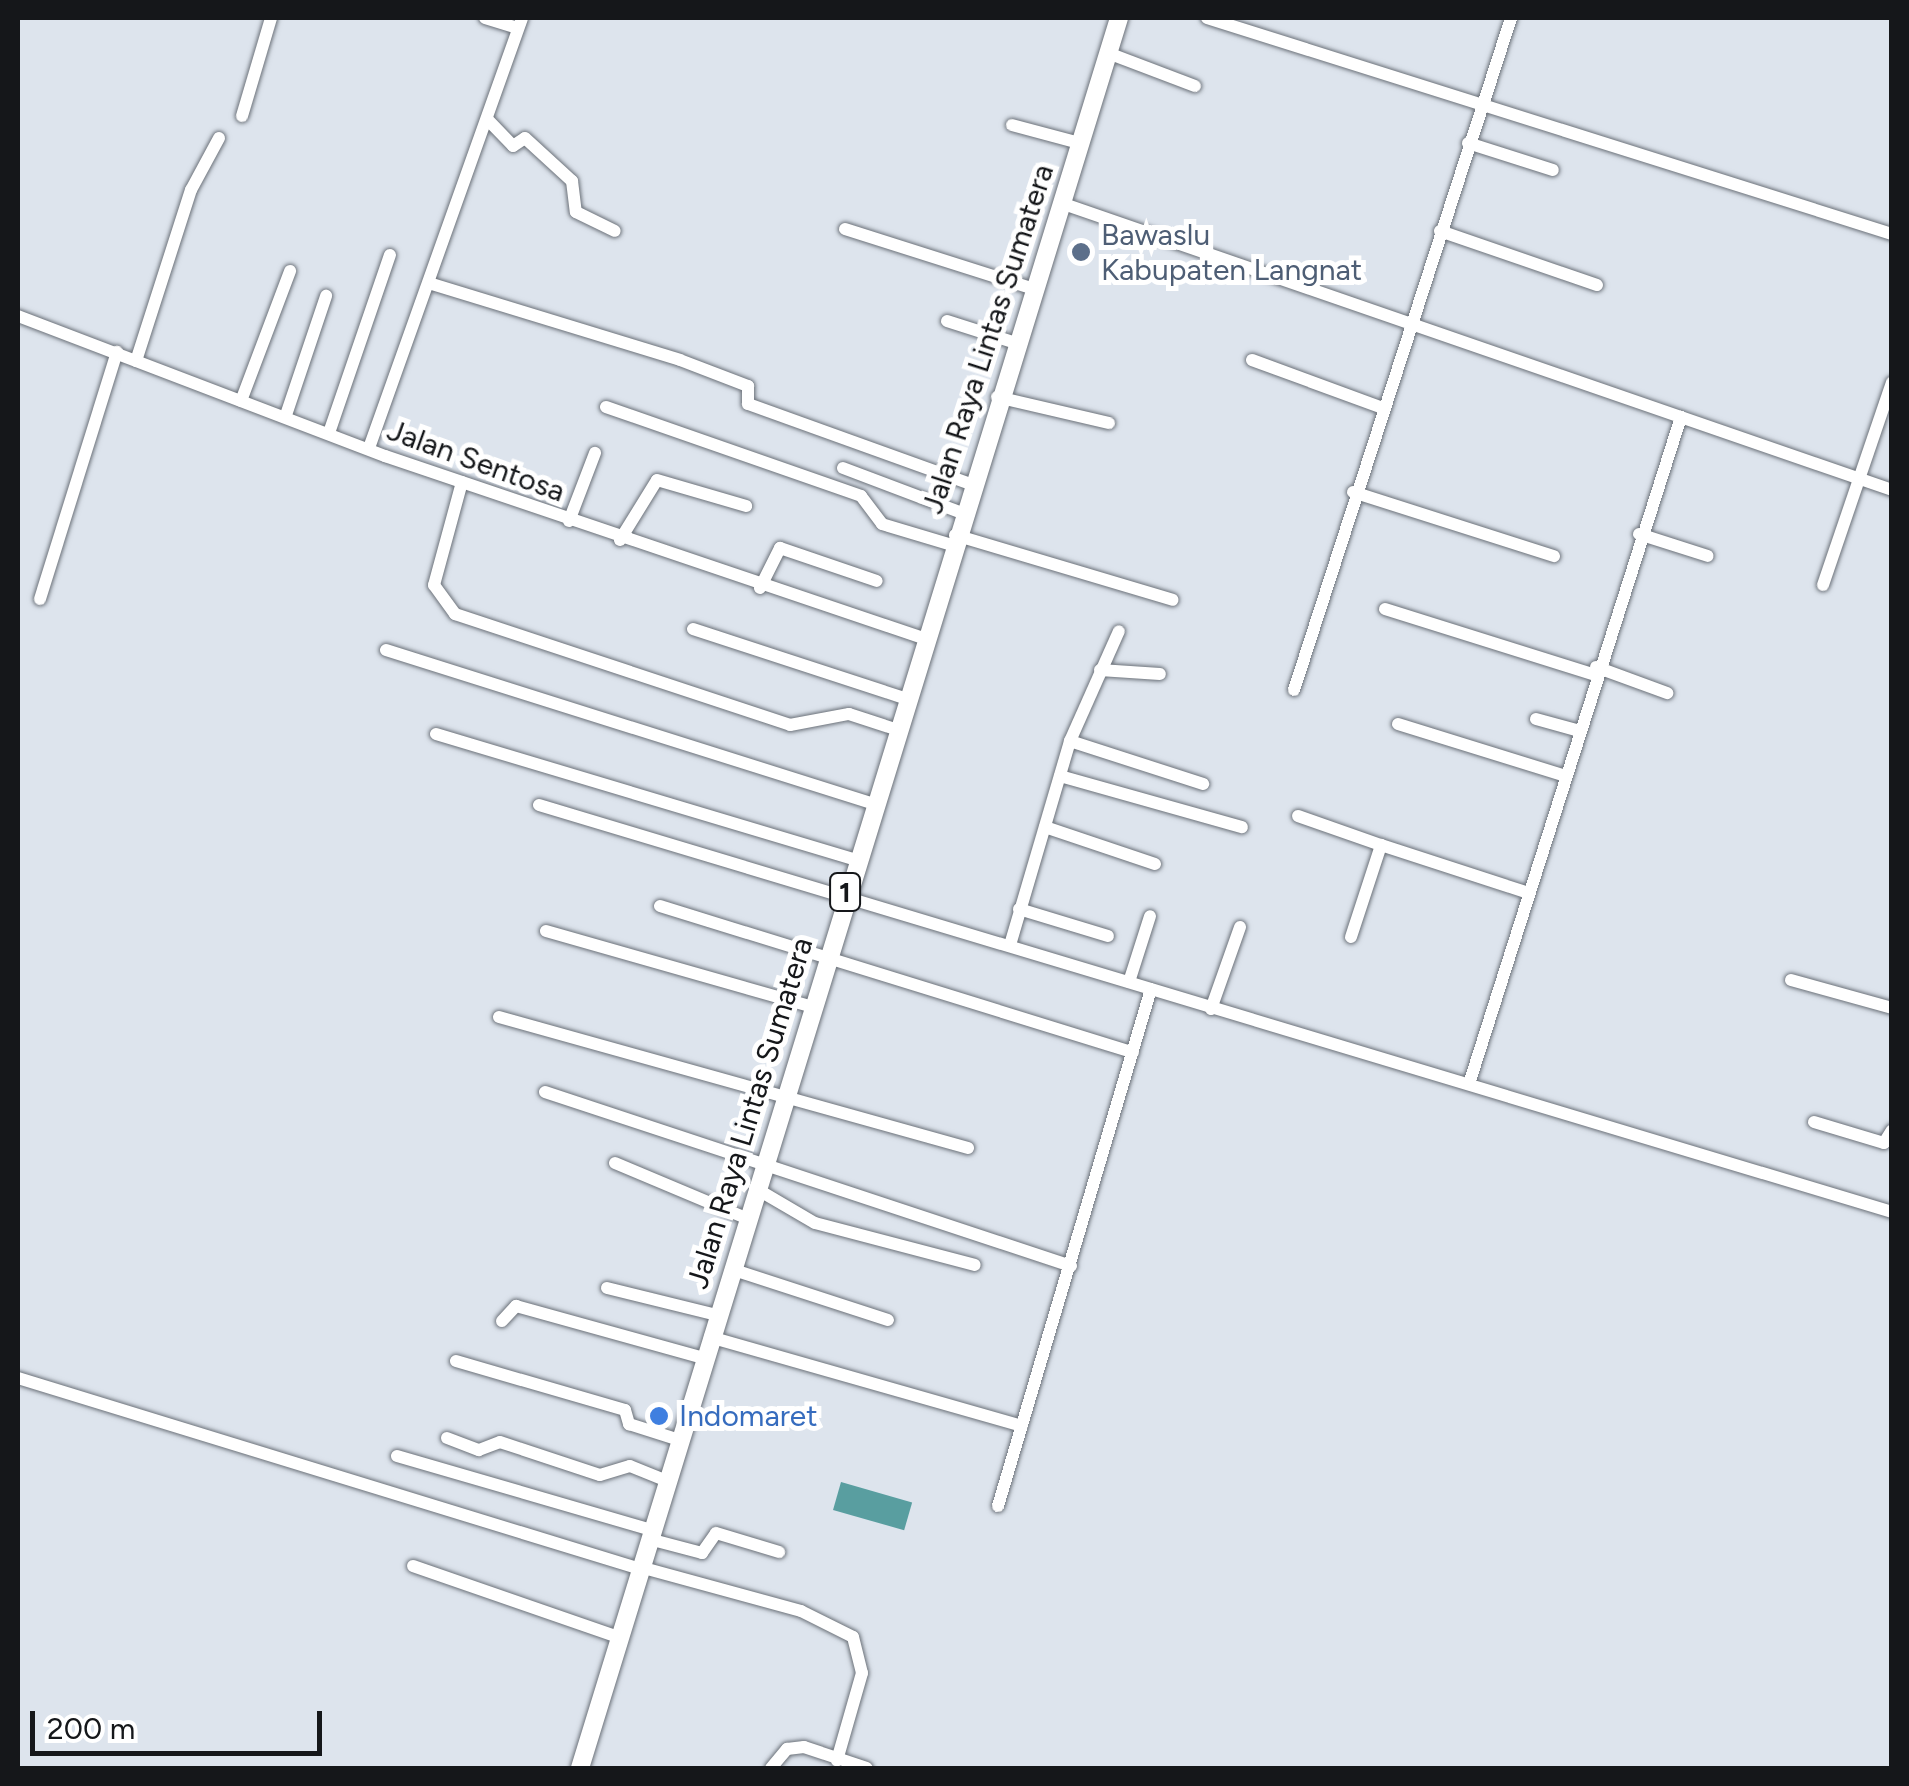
<!DOCTYPE html>
<style>
body{margin:0}
#map{position:relative;width:1909px;height:1786px;overflow:hidden;background:#dde4ed;font-family:Figtree,sans-serif}
div>[style]{position:absolute}
.water>*{inset:0;background:#599ea0;transform-origin:0 0}
.roads{filter:drop-shadow(0 0 2px #6b7179) drop-shadow(0 0 2px #6b7179)}
.minor>*{height:12px;margin:-6px;padding:0 6px;transform-origin:6px;border-radius:6px;background:#fff}
.highway>*{height:18px;margin:-9px;padding:0 9px;transform-origin:9px;border-radius:9px;background:#fff}
.dots>*{width:28px;height:28px;translate:-50% -50%;box-sizing:border-box;border:5px solid #fff;border-radius:50%}
span{translate:-50% -50%;white-space:nowrap;text-align:center;line-height:1.15;-webkit-text-stroke:10px #fff;paint-order:stroke}
.shield-label span{padding:2px 8px;background:#fff;border:2px solid;border-radius:8px;-webkit-text-stroke-width:0}
.shield-label{font-size:28px;color:#15171a;font-weight:700}
.service-label{font-size:30px;color:#4e5e75}
.left{translate:0 -50%;text-align:left}
.street-label{font-size:30px;color:#15171a}
.shop-label{font-size:30px;color:#366cbe}
.frame{position:absolute;inset:0;border:20px solid #15171a;pointer-events:none}
.scale{position:absolute;left:30px;top:1711px;width:292px;height:45px;box-sizing:border-box;border:5px solid #15171a;border-top:0;padding-left:12px;font-size:30px;line-height:35px;white-space:nowrap;color:#15171a;-webkit-text-stroke:8px #fff;paint-order:stroke}
</style>
<div id="map">
<div class="water">
<div style="left:841px;top:1482px;width:74px;height:29px;rotate:16deg"></div>
</div>
<div class="roads">
<div class="minor">
<div style="left:485px;top:18px;width:34px;rotate:17deg"></div>
<div style="left:1207px;top:18px;width:718px;rotate:17.5deg"></div>
<div style="left:1108px;top:53px;width:93px;rotate:20.8deg"></div>
<div style="left:242px;top:116px;width:102px;rotate:-73.5deg"></div>
<div style="left:488px;top:120px;width:36px;rotate:46deg"></div>
<div style="left:513px;top:146px;width:14px;rotate:-34deg"></div>
<div style="left:525px;top:138px;width:64px;rotate:42.5deg"></div>
<div style="left:572px;top:181px;width:31px;rotate:83deg"></div>
<div style="left:576px;top:212px;width:43px;rotate:26deg"></div>
<div style="left:1012px;top:125px;width:69px;rotate:15deg"></div>
<div style="left:1468px;top:143px;width:89px;rotate:17.6deg"></div>
<div style="left:1061px;top:203px;width:879px;rotate:19.05deg"></div>
<div style="left:845px;top:229px;width:195px;rotate:17.6deg"></div>
<div style="left:1440px;top:231px;width:166px;rotate:19deg"></div>
<div style="left:432px;top:284px;width:259px;rotate:17deg"></div>
<div style="left:680px;top:360px;width:73px;rotate:20.9deg"></div>
<div style="left:748px;top:386px;width:18px;rotate:90deg"></div>
<div style="left:748px;top:404px;width:236px;rotate:19.8deg"></div>
<div style="left:18px;top:316px;width:393px;rotate:20.9deg"></div>
<div style="left:385px;top:456px;width:568px;rotate:18.69deg"></div>
<div style="left:947px;top:321px;width:69px;rotate:17.7deg"></div>
<div style="left:1252px;top:360px;width:136px;rotate:20.2deg"></div>
<div style="left:136px;top:361px;width:180px;rotate:-72.2deg"></div>
<div style="left:191px;top:190px;width:59px;rotate:-61.7deg"></div>
<div style="left:997px;top:397px;width:115px;rotate:13.1deg"></div>
<div style="left:241px;top:401px;width:139px;rotate:-69.3deg"></div>
<div style="left:606px;top:407px;width:270px;rotate:19.2deg"></div>
<div style="left:861px;top:496px;width:35px;rotate:53deg"></div>
<div style="left:882px;top:524px;width:73px;rotate:16.7deg"></div>
<div style="left:286px;top:415px;width:126px;rotate:-71.4deg"></div>
<div style="left:330px;top:430px;width:185px;rotate:-71.1deg"></div>
<div style="left:369px;top:448px;width:456px;rotate:-70.4deg"></div>
<div style="left:843px;top:468px;width:127px;rotate:20.7deg"></div>
<div style="left:462px;top:482px;width:107px;rotate:105.2deg"></div>
<div style="left:434px;top:585px;width:36px;rotate:54deg"></div>
<div style="left:455px;top:614px;width:353px;rotate:18.3deg"></div>
<div style="left:790px;top:725px;width:60px;rotate:-10.6deg"></div>
<div style="left:849px;top:714px;width:48px;rotate:18.1deg"></div>
<div style="left:1353px;top:492px;width:211px;rotate:17.7deg"></div>
<div style="left:569px;top:521px;width:73px;rotate:-69.1deg"></div>
<div style="left:1639px;top:534px;width:72px;rotate:17.7deg"></div>
<div style="left:955px;top:535px;width:227px;rotate:16.6deg"></div>
<div style="left:620px;top:540px;width:70px;rotate:-58.3deg"></div>
<div style="left:657px;top:480px;width:93px;rotate:16.3deg"></div>
<div style="left:1823px;top:585px;width:214px;rotate:-71.2deg"></div>
<div style="left:760px;top:588px;width:45px;rotate:-63.4deg"></div>
<div style="left:780px;top:548px;width:102px;rotate:18.8deg"></div>
<div style="left:40px;top:599px;width:259px;rotate:-72.7deg"></div>
<div style="left:1385px;top:609px;width:218px;rotate:17.4deg"></div>
<div style="left:693px;top:629px;width:222px;rotate:18.1deg"></div>
<div style="left:386px;top:650px;width:509px;rotate:17.51deg"></div>
<div style="left:1596px;top:667px;width:76px;rotate:20.1deg"></div>
<div style="left:1100px;top:670px;width:60px;rotate:3.8deg"></div>
<div style="left:1294px;top:690px;width:706px;rotate:-72.1deg"></div>
<div style="left:1536px;top:719px;width:41px;rotate:15.4deg"></div>
<div style="left:1398px;top:724px;width:173px;rotate:17.2deg"></div>
<div style="left:436px;top:734px;width:438px;rotate:16.7deg"></div>
<div style="left:1070px;top:741px;width:140px;rotate:17.9deg"></div>
<div style="left:1060px;top:776px;width:189px;rotate:15.7deg"></div>
<div style="left:539px;top:805px;width:1413px;rotate:16.74deg"></div>
<div style="left:1298px;top:816px;width:88px;rotate:19.3deg"></div>
<div style="left:1045px;top:827px;width:116px;rotate:18.6deg"></div>
<div style="left:660px;top:906px;width:495px;rotate:17.2deg"></div>
<div style="left:1019px;top:909px;width:93px;rotate:16.9deg"></div>
<div style="left:546px;top:931px;width:274px;rotate:15.9deg"></div>
<div style="left:1351px;top:937px;width:97px;rotate:-71.9deg"></div>
<div style="left:1381px;top:845px;width:152px;rotate:18deg"></div>
<div style="left:1010px;top:945px;width:213px;rotate:-73.6deg"></div>
<div style="left:1070px;top:741px;width:120px;rotate:-66deg"></div>
<div style="left:1791px;top:980px;width:105px;rotate:15.5deg"></div>
<div style="left:1129px;top:982px;width:69px;rotate:-72.3deg"></div>
<div style="left:1211px;top:1009px;width:87px;rotate:-70.5deg"></div>
<div style="left:499px;top:1017px;width:487px;rotate:15.6deg"></div>
<div style="left:1469px;top:1084px;width:700px;rotate:-72.37deg"></div>
<div style="left:545px;top:1092px;width:554px;rotate:18.3deg"></div>
<div style="left:1814px;top:1122px;width:73px;rotate:16.7deg"></div>
<div style="left:1884px;top:1143px;width:15px;rotate:-58deg"></div>
<div style="left:615px;top:1163px;width:142px;rotate:22.8deg"></div>
<div style="left:755px;top:1188px;width:69px;rotate:30.3deg"></div>
<div style="left:815px;top:1223px;width:165px;rotate:14.7deg"></div>
<div style="left:731px;top:1269px;width:165px;rotate:18deg"></div>
<div style="left:607px;top:1288px;width:113px;rotate:13.8deg"></div>
<div style="left:502px;top:1321px;width:21px;rotate:-47deg"></div>
<div style="left:516px;top:1306px;width:195px;rotate:15.5deg"></div>
<div style="left:710px;top:1337px;width:324px;rotate:15.9deg"></div>
<div style="left:456px;top:1361px;width:176px;rotate:16.2deg"></div>
<div style="left:625px;top:1410px;width:15px;rotate:74deg"></div>
<div style="left:629px;top:1424px;width:52px;rotate:17.7deg"></div>
<div style="left:18px;top:1378px;width:651px;rotate:17.07deg"></div>
<div style="left:447px;top:1438px;width:34px;rotate:21deg"></div>
<div style="left:479px;top:1450px;width:22px;rotate:-21deg"></div>
<div style="left:500px;top:1442px;width:105px;rotate:18.3deg"></div>
<div style="left:600px;top:1475px;width:31px;rotate:-17deg"></div>
<div style="left:630px;top:1466px;width:38px;rotate:22deg"></div>
<div style="left:397px;top:1456px;width:265px;rotate:16.2deg"></div>
<div style="left:998px;top:1506px;width:539px;rotate:-73.51deg"></div>
<div style="left:649px;top:1539px;width:55px;rotate:14.8deg"></div>
<div style="left:702px;top:1553px;width:24px;rotate:-55deg"></div>
<div style="left:716px;top:1533px;width:66px;rotate:16.8deg"></div>
<div style="left:413px;top:1566px;width:217px;rotate:19.1deg"></div>
<div style="left:640px;top:1567px;width:167px;rotate:15.3deg"></div>
<div style="left:801px;top:1611px;width:58px;rotate:26.6deg"></div>
<div style="left:853px;top:1637px;width:37px;rotate:76deg"></div>
<div style="left:862px;top:1673px;width:91px;rotate:106deg"></div>
<div style="left:771px;top:1768px;width:25px;rotate:-50deg"></div>
<div style="left:787px;top:1749px;width:17px;rotate:-7deg"></div>
<div style="left:804px;top:1747px;width:66px;rotate:18.4deg"></div>
</div>
<div class="highway">
<div style="left:580px;top:1768px;width:1831px;rotate:-72.88deg"></div>
</div>
</div>
<div class="dots">
<div style="left:1081px;top:252px;background:#5c6f8a"></div>
<div style="left:659px;top:1416px;background:#3f7fe0"></div>
</div>
<div class="shield-label">
<span style="left:845px;top:892px">1</span>
</div>
<div class="service-label">
<span class="left" style="left:1101px;top:252px">Bawaslu<br>Kabupaten Langnat</span>
</div>
<div class="street-label">
<span style="left:988px;top:339px;rotate:-72deg">Jalan Raya Lintas Sumatera</span>
<span style="left:476px;top:461px;rotate:20deg">Jalan Sentosa</span>
<span style="left:750px;top:1113px;rotate:-73deg">Jalan Raya Lintas Sumatera</span>
</div>
<div class="shop-label">
<span class="left" style="left:679px;top:1416px">Indomaret</span>
</div>
<div class="frame"></div>
<div class="scale">200 m</div>
</div>
